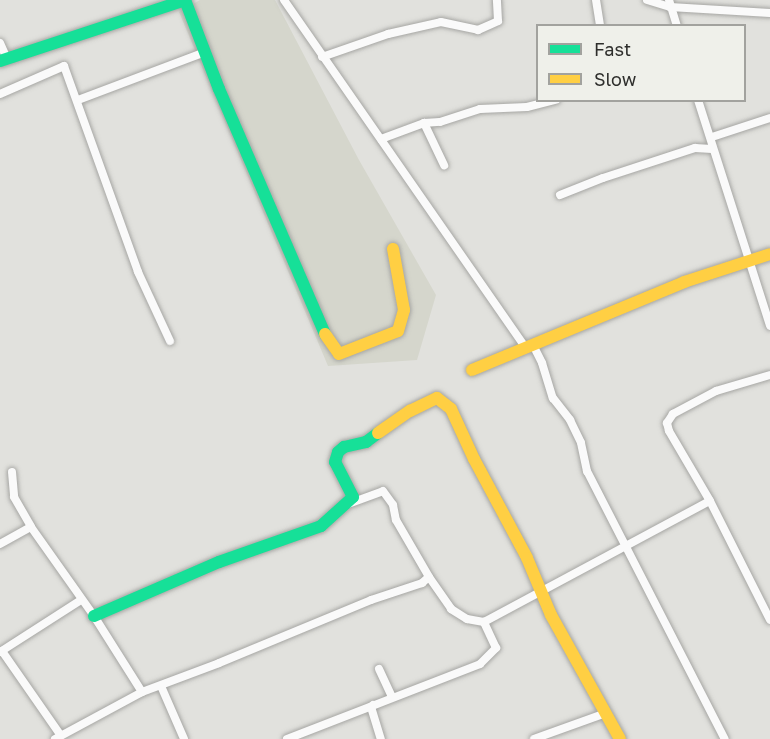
<!DOCTYPE html>
<style>
body{margin:0}
#map{position:relative;width:770px;height:739px;overflow:hidden;background:#e1e1dd;font-family:"Golos Text",sans-serif}
div>[style]{position:absolute}
.built>*{inset:0;background:#d5d6cc}
.roads{filter:drop-shadow(0 0 2px #a6a6a3) drop-shadow(0 0 2px #a6a6a3)}
.street>*{height:8px;margin:-4px;padding:0 4px;transform-origin:4px;border-radius:4px;background:#fafafa}
.fast>*{height:12px;margin:-6px;padding:0 6px;transform-origin:6px;border-radius:6px;background:#16e098}
.slow>*{height:12px;margin:-6px;padding:0 6px;transform-origin:6px;border-radius:6px;background:#ffcf43}
span{translate:-50% -50%;white-space:nowrap;text-align:center;line-height:1.15;-webkit-text-stroke:6px #eff0ea;paint-order:stroke}
.legend{position:absolute;left:536px;top:24px;width:210px;height:78px;box-sizing:border-box;background:#eff0ea;border:2px solid #a2a29e;margin:0;padding:8px 10px;list-style:none;font-size:18px;color:#2e2e2c}
.legend li{display:flex;align-items:center;gap:12px;height:30px}
.legend b{width:30px;border:2px solid #a2a29e}
</style>
<div id="map">
<div class="built">
<div style="clip-path:polygon(200px 0,275px 0,359px 160px,436px 295px,417px 360px,328px 366px,179px 12px)"></div>
</div>
<div class="roads">
<div class="street">
<div style="left:284px;top:0;width:424px;rotate:55.2deg"></div>
<div style="left:596px;top:0;width:26px;rotate:81deg"></div>
<div style="left:647px;top:0;width:24px;rotate:17deg"></div>
<div style="left:670px;top:7px;width:100px;rotate:3.4deg"></div>
<div style="left:669px;top:0;width:27px;rotate:73deg"></div>
<div style="left:0;top:43px;width:17px;rotate:66deg"></div>
<div style="left:322px;top:57px;width:70px;rotate:-19.2deg"></div>
<div style="left:388px;top:34px;width:54px;rotate:-12.8deg"></div>
<div style="left:441px;top:22px;width:38px;rotate:12deg"></div>
<div style="left:478px;top:30px;width:22px;rotate:-24deg"></div>
<div style="left:498px;top:21px;width:21px;rotate:-93deg"></div>
<div style="left:0;top:94px;width:70px;rotate:-23.6deg"></div>
<div style="left:64px;top:66px;width:219px;rotate:70.2deg"></div>
<div style="left:138px;top:272px;width:76px;rotate:65.1deg"></div>
<div style="left:78px;top:100px;width:136px;rotate:-20.7deg"></div>
<div style="left:698px;top:100px;width:237px;rotate:72.3deg"></div>
<div style="left:424px;top:123px;width:47px;rotate:64.5deg"></div>
<div style="left:712px;top:137px;width:61px;rotate:-18.1deg"></div>
<div style="left:381px;top:139px;width:46px;rotate:-20.4deg"></div>
<div style="left:424px;top:123px;width:16px;rotate:-4deg"></div>
<div style="left:440px;top:122px;width:42px;rotate:-18deg"></div>
<div style="left:480px;top:109px;width:47px;rotate:-2.4deg"></div>
<div style="left:527px;top:107px;width:30px;rotate:-14deg"></div>
<div style="left:560px;top:195px;width:46px;rotate:-21.6deg"></div>
<div style="left:603px;top:178px;width:97px;rotate:-18.1deg"></div>
<div style="left:695px;top:148px;width:17px;rotate:3deg"></div>
<div style="left:533px;top:345px;width:20px;rotate:63deg"></div>
<div style="left:542px;top:363px;width:37px;rotate:73deg"></div>
<div style="left:553px;top:398px;width:28px;rotate:52deg"></div>
<div style="left:570px;top:420px;width:25px;rotate:64deg"></div>
<div style="left:581px;top:443px;width:29px;rotate:78deg"></div>
<div style="left:587px;top:471px;width:301px;rotate:62.8deg"></div>
<div style="left:770px;top:375px;width:56px;rotate:163.5deg"></div>
<div style="left:716px;top:391px;width:49px;rotate:151.9deg"></div>
<div style="left:673px;top:414px;width:11px;rotate:124deg"></div>
<div style="left:667px;top:423px;width:8px;rotate:76deg"></div>
<div style="left:669px;top:431px;width:81px;rotate:59.6deg"></div>
<div style="left:710px;top:501px;width:133px;rotate:63.2deg"></div>
<div style="left:12px;top:472px;width:25px;rotate:85deg"></div>
<div style="left:14px;top:497px;width:34px;rotate:60deg"></div>
<div style="left:31px;top:527px;width:109px;rotate:54.7deg"></div>
<div style="left:94px;top:616px;width:90px;rotate:57.7deg"></div>
<div style="left:142px;top:692px;width:82px;rotate:-20.6deg"></div>
<div style="left:219px;top:663px;width:165px;rotate:-22.5deg"></div>
<div style="left:371px;top:600px;width:54px;rotate:-18.4deg"></div>
<div style="left:422px;top:583px;width:9px;rotate:-41deg"></div>
<div style="left:348px;top:504px;width:37px;rotate:-20deg"></div>
<div style="left:383px;top:491px;width:17px;rotate:54deg"></div>
<div style="left:393px;top:505px;width:15px;rotate:79deg"></div>
<div style="left:396px;top:520px;width:66px;rotate:59.9deg"></div>
<div style="left:429px;top:577px;width:39px;rotate:55deg"></div>
<div style="left:451px;top:609px;width:19px;rotate:32deg"></div>
<div style="left:467px;top:619px;width:17px;rotate:10deg"></div>
<div style="left:484px;top:622px;width:256px;rotate:-28.2deg"></div>
<div style="left:0;top:544px;width:35px;rotate:-29deg"></div>
<div style="left:2px;top:651px;width:103px;rotate:55.2deg"></div>
<div style="left:0;top:652px;width:96px;rotate:-32.7deg"></div>
<div style="left:379px;top:669px;width:31px;rotate:65deg"></div>
<div style="left:161px;top:686px;width:58px;rotate:66.5deg"></div>
<div style="left:373px;top:705px;width:3px;rotate:135deg"></div>
<div style="left:371px;top:707px;width:34px;rotate:73deg"></div>
<div style="left:55px;top:739px;width:99px;rotate:-28.4deg"></div>
<div style="left:287px;top:739px;width:207px;rotate:-21.2deg"></div>
<div style="left:480px;top:664px;width:23px;rotate:-45deg"></div>
<div style="left:496px;top:648px;width:29px;rotate:-115deg"></div>
<div style="left:534px;top:739px;width:77px;rotate:-19.9deg"></div>
</div>
<div class="fast">
<div style="left:0;top:61px;width:195px;rotate:-18.2deg"></div>
<div style="left:185px;top:0;width:95px;rotate:69.1deg"></div>
<div style="left:219px;top:89px;width:267px;rotate:66.6deg"></div>
<div style="left:94px;top:616px;width:136px;rotate:-23.4deg"></div>
<div style="left:219px;top:562px;width:108px;rotate:-19.4deg"></div>
<div style="left:321px;top:526px;width:43px;rotate:-42.2deg"></div>
<div style="left:353px;top:497px;width:39px;rotate:-117deg"></div>
<div style="left:335px;top:462px;width:10px;rotate:-73deg"></div>
<div style="left:338px;top:452px;width:8px;rotate:-40deg"></div>
<div style="left:344px;top:447px;width:23px;rotate:-13deg"></div>
<div style="left:366px;top:442px;width:15px;rotate:-37deg"></div>
</div>
<div class="slow">
<div style="left:325px;top:334px;width:24px;rotate:55deg"></div>
<div style="left:339px;top:354px;width:63px;rotate:-21.3deg"></div>
<div style="left:398px;top:331px;width:22px;rotate:-74deg"></div>
<div style="left:404px;top:310px;width:62px;rotate:-100.2deg"></div>
<div style="left:472px;top:370px;width:230px;rotate:-22.5deg"></div>
<div style="left:684px;top:282px;width:90px;rotate:-18deg"></div>
<div style="left:378px;top:433px;width:39px;rotate:-35deg"></div>
<div style="left:410px;top:411px;width:30px;rotate:-26deg"></div>
<div style="left:437px;top:398px;width:18px;rotate:38deg"></div>
<div style="left:451px;top:409px;width:55px;rotate:65.3deg"></div>
<div style="left:474px;top:459px;width:112px;rotate:61.8deg"></div>
<div style="left:527px;top:558px;width:62px;rotate:67.2deg"></div>
<div style="left:551px;top:615px;width:142px;rotate:60.9deg"></div>
</div>
</div>
<ul class="legend">
<li><b style="height:8px;background:#16e098"></b>Fast</li>
<li><b style="height:8px;background:#ffcf43"></b>Slow</li>
</ul>
</div>
